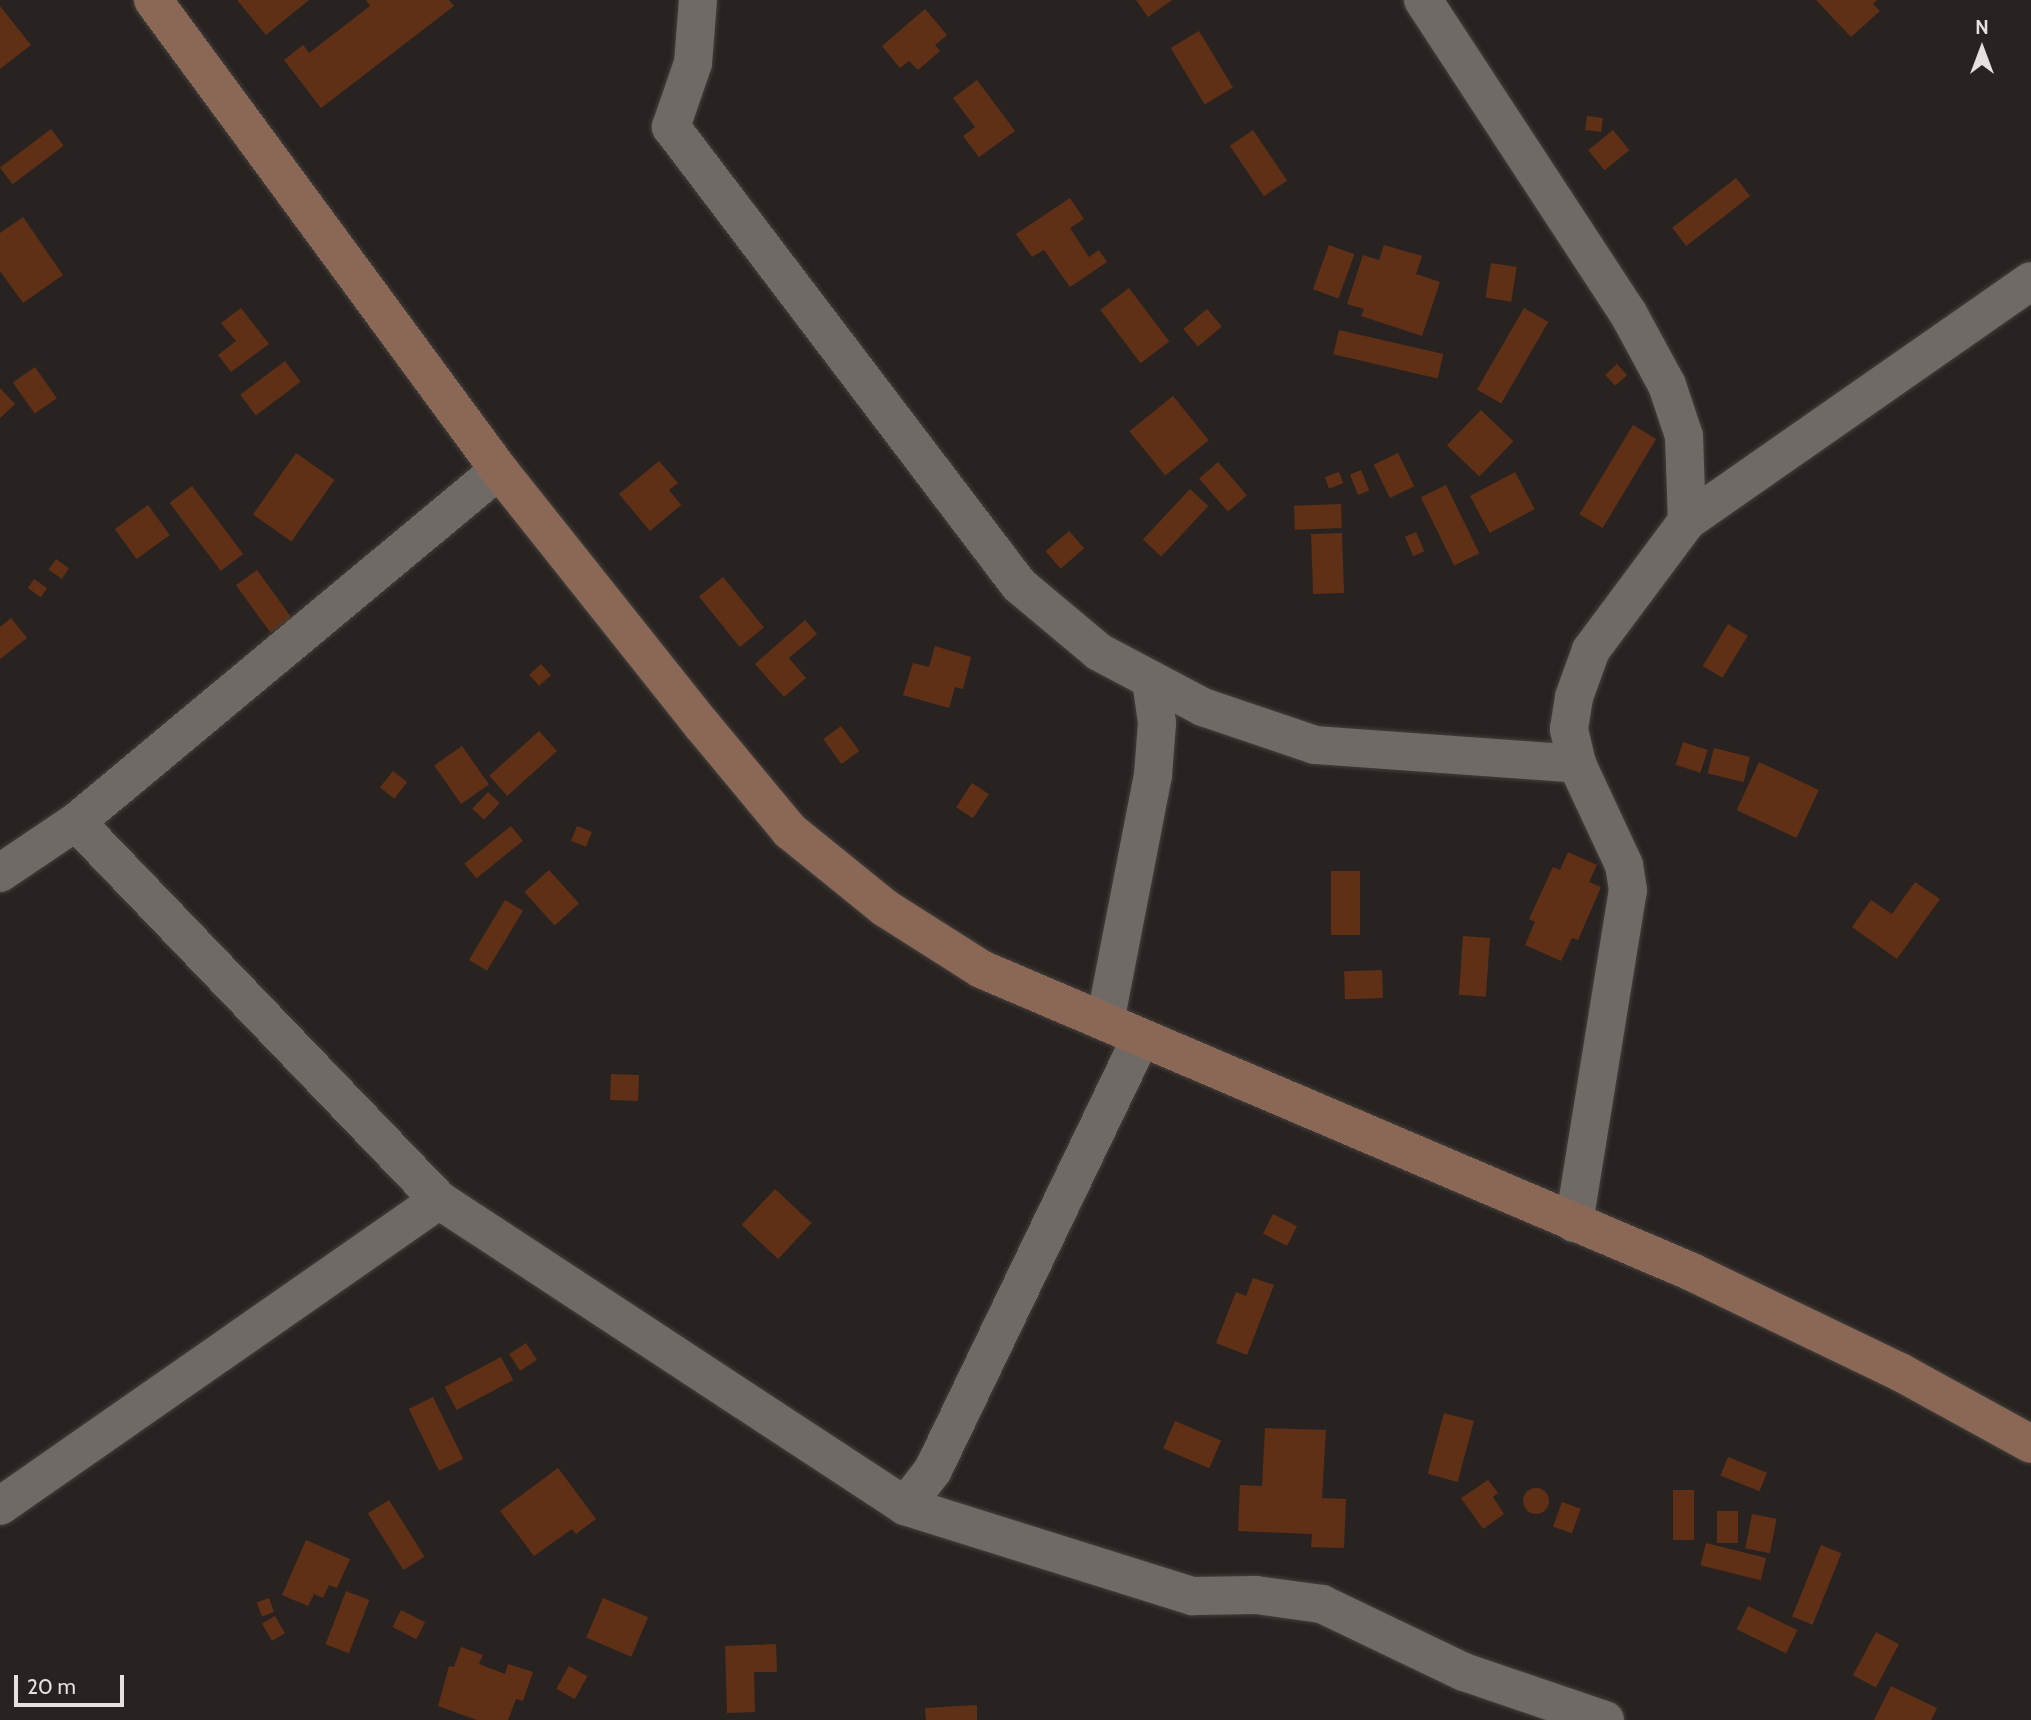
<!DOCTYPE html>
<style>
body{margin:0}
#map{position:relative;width:2031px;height:1720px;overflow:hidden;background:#282320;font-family:Cabin,sans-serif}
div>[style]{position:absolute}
.building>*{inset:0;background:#603016;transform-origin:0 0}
.round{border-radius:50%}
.roads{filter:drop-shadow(0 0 2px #433f3d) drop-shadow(0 0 2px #433f3d)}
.street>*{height:38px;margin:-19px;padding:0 19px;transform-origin:19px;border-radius:19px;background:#706a67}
.secondary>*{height:38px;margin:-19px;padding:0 19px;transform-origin:19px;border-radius:19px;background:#8a6855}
span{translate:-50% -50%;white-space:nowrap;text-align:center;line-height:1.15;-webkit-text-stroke:7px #282320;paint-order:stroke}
.north{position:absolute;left:1947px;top:14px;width:70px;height:70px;-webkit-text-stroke:5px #282320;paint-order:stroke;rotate:0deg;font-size:19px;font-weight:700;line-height:28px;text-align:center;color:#e5e1e0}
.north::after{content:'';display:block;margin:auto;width:24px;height:32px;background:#e5e1e0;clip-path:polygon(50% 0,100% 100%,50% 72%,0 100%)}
.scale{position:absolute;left:14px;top:1675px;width:110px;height:32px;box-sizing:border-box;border:4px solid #e5e1e0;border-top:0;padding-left:9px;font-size:21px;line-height:24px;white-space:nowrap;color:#e5e1e0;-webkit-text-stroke:5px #282320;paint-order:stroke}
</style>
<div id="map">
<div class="building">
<div style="clip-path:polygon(237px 0,309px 0,266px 35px)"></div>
<div style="clip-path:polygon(366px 0,449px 0,454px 6px,321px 108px,284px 60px,303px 45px,309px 53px,370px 6px)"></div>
<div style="clip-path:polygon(1136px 0,1172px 0,1148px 17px)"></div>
<div style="clip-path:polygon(1816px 0,1877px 0,1873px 4px,1880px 11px,1851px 37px)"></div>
<div style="clip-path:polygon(0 6px,31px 45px,0 69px)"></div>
<div style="clip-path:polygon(925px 9px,947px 35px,935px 45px,940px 51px,918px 70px,909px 61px,900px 68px,882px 46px)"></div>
<div style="left:1199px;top:31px;width:66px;height:33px;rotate:59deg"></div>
<div style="clip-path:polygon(977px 80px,1015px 131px,979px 157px,963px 136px,975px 127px,953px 98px)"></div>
<div style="left:1587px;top:116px;width:16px;height:14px;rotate:7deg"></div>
<div style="left:51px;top:129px;width:21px;height:64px;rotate:53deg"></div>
<div style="left:1253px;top:130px;width:61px;height:28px;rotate:56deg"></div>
<div style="left:1613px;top:130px;width:26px;height:32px;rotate:51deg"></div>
<div style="left:1736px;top:178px;width:23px;height:81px;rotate:52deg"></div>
<div style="clip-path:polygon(1070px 198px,1084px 219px,1070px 228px,1089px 257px,1099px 250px,1107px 262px,1070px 287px,1044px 250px,1032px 257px,1016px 234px)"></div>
<div style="clip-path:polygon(23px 217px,63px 275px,23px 303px,0 271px,0 233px)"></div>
<div style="left:1329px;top:245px;width:27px;height:47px;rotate:20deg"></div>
<div style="clip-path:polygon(1384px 245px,1422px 256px,1416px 274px,1440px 282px,1422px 336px,1361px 316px,1364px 309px,1347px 304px,1363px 255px,1379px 260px)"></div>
<div style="left:1491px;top:263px;width:26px;height:35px;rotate:9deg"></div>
<div style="left:1129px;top:288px;width:67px;height:36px;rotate:53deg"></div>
<div style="clip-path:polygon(241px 308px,269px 344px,231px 372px,218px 355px,236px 341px,221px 323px)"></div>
<div style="left:1524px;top:308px;width:28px;height:94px;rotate:30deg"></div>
<div style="left:1207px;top:309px;width:23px;height:31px;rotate:50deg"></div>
<div style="left:1339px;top:330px;width:107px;height:25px;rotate:13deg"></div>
<div style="left:285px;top:361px;width:26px;height:56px;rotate:53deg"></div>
<div style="left:1617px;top:364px;width:15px;height:16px;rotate:48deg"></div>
<div style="left:35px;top:367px;width:38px;height:27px;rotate:55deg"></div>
<div style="clip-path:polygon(0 388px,15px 404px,0 418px)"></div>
<div style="left:1173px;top:396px;width:57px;height:56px;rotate:51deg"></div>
<div style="left:1481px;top:410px;width:45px;height:49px;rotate:44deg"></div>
<div style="left:1633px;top:425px;width:27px;height:104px;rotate:31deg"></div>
<div style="left:296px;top:453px;width:47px;height:75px;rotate:35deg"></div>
<div style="left:1398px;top:453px;width:37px;height:27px;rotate:64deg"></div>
<div style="clip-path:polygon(659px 461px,678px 483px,669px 490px,681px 505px,650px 531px,619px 494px)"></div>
<div style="left:1218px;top:462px;width:44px;height:25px;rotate:49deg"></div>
<div style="left:1361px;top:470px;width:22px;height:12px;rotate:68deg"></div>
<div style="left:1339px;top:472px;width:12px;height:15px;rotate:70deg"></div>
<div style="left:1515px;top:472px;width:42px;height:51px;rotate:62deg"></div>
<div style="left:1446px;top:485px;width:76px;height:28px;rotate:64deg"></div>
<div style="left:192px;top:486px;width:85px;height:28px;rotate:53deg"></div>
<div style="left:1190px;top:489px;width:25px;height:69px;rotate:43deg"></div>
<div style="left:1341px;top:504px;width:24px;height:47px;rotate:88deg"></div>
<div style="left:148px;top:505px;width:37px;height:41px;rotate:54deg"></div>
<div style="left:1069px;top:531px;width:23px;height:31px;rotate:49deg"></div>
<div style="left:1416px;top:532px;width:21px;height:12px;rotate:67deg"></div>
<div style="left:1342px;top:533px;width:60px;height:31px;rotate:88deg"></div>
<div style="left:56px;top:559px;width:16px;height:13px;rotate:35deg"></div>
<div style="left:257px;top:570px;width:59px;height:26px;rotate:54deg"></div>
<div style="left:723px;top:577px;width:65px;height:31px;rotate:51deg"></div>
<div style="left:34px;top:579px;width:16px;height:11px;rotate:35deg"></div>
<div style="clip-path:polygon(11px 618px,27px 638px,0 659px,0 627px)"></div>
<div style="clip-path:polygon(805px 620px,817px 634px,789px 658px,806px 678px,784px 697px,755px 664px)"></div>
<div style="left:1728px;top:624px;width:23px;height:49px;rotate:31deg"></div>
<div style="clip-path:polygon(935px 646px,971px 657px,963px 689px,955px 687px,949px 708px,903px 695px,913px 663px,929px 667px)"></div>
<div style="left:541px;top:664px;width:15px;height:16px;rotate:48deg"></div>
<div style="left:841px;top:726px;width:31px;height:22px;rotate:54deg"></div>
<div style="left:539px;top:731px;width:27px;height:67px;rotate:48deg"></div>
<div style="left:1683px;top:742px;width:26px;height:24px;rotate:18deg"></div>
<div style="left:462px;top:746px;width:47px;height:34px;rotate:55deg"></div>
<div style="left:1714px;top:748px;width:37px;height:26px;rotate:14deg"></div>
<div style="left:1759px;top:762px;width:66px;height:53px;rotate:25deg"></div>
<div style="left:393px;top:771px;width:18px;height:21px;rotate:38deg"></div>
<div style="left:972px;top:783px;width:20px;height:29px;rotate:33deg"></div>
<div style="left:488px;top:792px;width:16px;height:23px;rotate:43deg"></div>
<div style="left:511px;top:826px;width:19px;height:60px;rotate:51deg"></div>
<div style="left:577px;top:826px;width:16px;height:16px;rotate:22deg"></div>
<div style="clip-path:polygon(1568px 852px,1597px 865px,1589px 882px,1601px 887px,1578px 940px,1572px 938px,1561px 961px,1525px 945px,1535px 922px,1529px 919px,1553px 867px,1560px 870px)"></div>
<div style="left:549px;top:870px;width:45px;height:33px;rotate:48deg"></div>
<div style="left:1331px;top:871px;width:29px;height:64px"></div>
<div style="clip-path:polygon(1915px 882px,1940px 899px,1897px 959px,1852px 927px,1871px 900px,1892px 914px)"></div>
<div style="left:505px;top:900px;width:21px;height:70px;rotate:31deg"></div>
<div style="left:1463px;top:936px;width:27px;height:59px;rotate:4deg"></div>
<div style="left:1382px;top:970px;width:28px;height:38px;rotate:88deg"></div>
<div style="left:611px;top:1074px;width:28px;height:26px;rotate:2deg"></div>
<div style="left:775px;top:1189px;width:50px;height:49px;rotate:43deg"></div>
<div style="left:1273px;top:1214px;width:27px;height:22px;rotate:27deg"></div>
<div style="clip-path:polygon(1253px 1278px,1274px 1285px,1247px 1355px,1216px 1343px,1236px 1292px,1246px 1296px)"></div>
<div style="left:526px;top:1343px;width:20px;height:20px;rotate:57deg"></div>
<div style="left:501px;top:1357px;width:26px;height:64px;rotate:62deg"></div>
<div style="left:433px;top:1397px;width:69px;height:27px;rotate:64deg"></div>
<div style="left:1444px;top:1413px;width:31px;height:63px;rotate:15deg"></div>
<div style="left:1175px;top:1421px;width:50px;height:30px;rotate:23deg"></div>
<div style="clip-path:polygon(1265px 1428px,1326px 1430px,1322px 1498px,1346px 1499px,1344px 1548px,1311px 1547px,1312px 1534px,1238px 1531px,1240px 1485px,1262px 1486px)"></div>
<div style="left:1728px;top:1457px;width:42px;height:20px;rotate:22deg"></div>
<div style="clip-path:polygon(558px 1468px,596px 1519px,576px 1534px,572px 1529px,534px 1556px,500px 1511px)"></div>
<div style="clip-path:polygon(1488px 1480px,1498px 1493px,1493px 1497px,1504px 1514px,1483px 1529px,1461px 1498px)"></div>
<div class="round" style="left:1523px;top:1488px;width:26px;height:26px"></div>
<div style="left:1673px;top:1490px;width:21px;height:50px"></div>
<div style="left:389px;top:1500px;width:67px;height:25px;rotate:58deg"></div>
<div style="left:1562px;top:1502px;width:20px;height:26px;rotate:20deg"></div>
<div style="left:1717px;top:1511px;width:21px;height:32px"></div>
<div style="left:1752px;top:1514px;width:25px;height:35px;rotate:11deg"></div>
<div style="clip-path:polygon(306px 1540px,350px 1559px,337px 1588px,329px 1585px,323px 1598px,314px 1594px,308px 1606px,282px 1595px)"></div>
<div style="left:1706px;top:1543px;width:62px;height:23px;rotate:14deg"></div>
<div style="left:1821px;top:1545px;width:22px;height:77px;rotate:22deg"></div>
<div style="left:346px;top:1591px;width:25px;height:57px;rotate:21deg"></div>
<div style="left:269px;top:1598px;width:15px;height:13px;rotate:70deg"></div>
<div style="left:603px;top:1598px;width:49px;height:43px;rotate:23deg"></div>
<div style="left:1748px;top:1606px;width:55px;height:26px;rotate:26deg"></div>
<div style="left:401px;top:1610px;width:27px;height:19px;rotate:27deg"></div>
<div style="left:275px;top:1616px;width:20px;height:15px;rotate:60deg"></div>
<div style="left:1876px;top:1632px;width:26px;height:49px;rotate:28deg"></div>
<div style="clip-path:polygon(776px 1644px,777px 1672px,754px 1672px,755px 1712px,727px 1713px,725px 1646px)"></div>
<div style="clip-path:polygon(461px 1647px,483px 1655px,479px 1664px,505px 1674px,508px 1664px,533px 1672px,523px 1701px,516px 1699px,508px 1720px,477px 1720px,438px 1706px,449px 1666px,454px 1667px)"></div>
<div style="left:569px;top:1666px;width:21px;height:26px;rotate:29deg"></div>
<div style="clip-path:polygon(1891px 1686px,1937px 1708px,1931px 1720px,1874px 1720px)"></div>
<div style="clip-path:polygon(977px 1705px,977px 1720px,926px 1720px,925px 1708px)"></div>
</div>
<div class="roads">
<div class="street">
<div style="left:698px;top:0;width:63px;rotate:94.5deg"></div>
<div style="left:693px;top:63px;width:68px;rotate:109deg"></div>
<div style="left:671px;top:127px;width:575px;rotate:52.77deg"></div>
<div style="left:1019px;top:585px;width:104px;rotate:39.9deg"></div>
<div style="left:1099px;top:652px;width:118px;rotate:27.9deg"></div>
<div style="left:1203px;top:707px;width:118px;rotate:18.7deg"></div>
<div style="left:1315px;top:745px;width:263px;rotate:4.1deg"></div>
<div style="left:1423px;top:0;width:374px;rotate:56.8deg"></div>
<div style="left:1628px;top:313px;width:82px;rotate:61.6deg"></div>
<div style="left:1667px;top:385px;width:54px;rotate:71.6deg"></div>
<div style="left:1684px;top:436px;width:85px;rotate:88deg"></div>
<div style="left:76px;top:822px;width:524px;rotate:46.16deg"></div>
<div style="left:439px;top:1200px;width:557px;rotate:33.29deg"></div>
<div style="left:905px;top:1506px;width:302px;rotate:17.4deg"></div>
<div style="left:1193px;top:1596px;width:63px;rotate:-0.9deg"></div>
<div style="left:1256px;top:1595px;width:67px;rotate:7.8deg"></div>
<div style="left:1322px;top:1604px;width:157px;rotate:25.6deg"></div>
<div style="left:1464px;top:1672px;width:149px;rotate:18.8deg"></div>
<div style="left:0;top:873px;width:92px;rotate:-33.9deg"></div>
<div style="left:76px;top:822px;width:550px;rotate:-39.77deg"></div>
<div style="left:1105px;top:1022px;width:252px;rotate:-79deg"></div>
<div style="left:1153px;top:775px;width:52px;rotate:-85.6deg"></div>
<div style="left:1157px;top:723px;width:43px;rotate:-97.9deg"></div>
<div style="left:1574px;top:1223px;width:337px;rotate:-80.8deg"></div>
<div style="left:1628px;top:890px;width:25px;rotate:-99deg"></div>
<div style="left:1624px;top:865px;width:111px;rotate:-115deg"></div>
<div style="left:1577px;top:764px;width:36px;rotate:-103deg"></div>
<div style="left:1569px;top:729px;width:32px;rotate:-81deg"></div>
<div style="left:1574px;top:697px;width:50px;rotate:-70.1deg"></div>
<div style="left:1591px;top:650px;width:161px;rotate:-53.3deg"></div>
<div style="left:1687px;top:521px;width:419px;rotate:-34.9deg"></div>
<div style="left:0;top:1506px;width:535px;rotate:-34.88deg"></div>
<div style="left:905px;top:1506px;width:46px;rotate:-52.1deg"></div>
<div style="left:933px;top:1470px;width:479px;rotate:-64.3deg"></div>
</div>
<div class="secondary">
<div style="left:153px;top:0;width:584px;rotate:53.64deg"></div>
<div style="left:499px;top:470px;width:326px;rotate:51.5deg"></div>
<div style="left:702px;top:725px;width:138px;rotate:50.3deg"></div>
<div style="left:790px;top:831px;width:122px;rotate:39deg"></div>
<div style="left:885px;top:908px;width:114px;rotate:32.4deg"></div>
<div style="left:981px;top:969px;width:773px;rotate:23.08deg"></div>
<div style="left:1692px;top:1272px;width:231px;rotate:25.7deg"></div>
<div style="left:1900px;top:1372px;width:149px;rotate:28.8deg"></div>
</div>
</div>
<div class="north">N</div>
<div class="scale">20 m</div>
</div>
